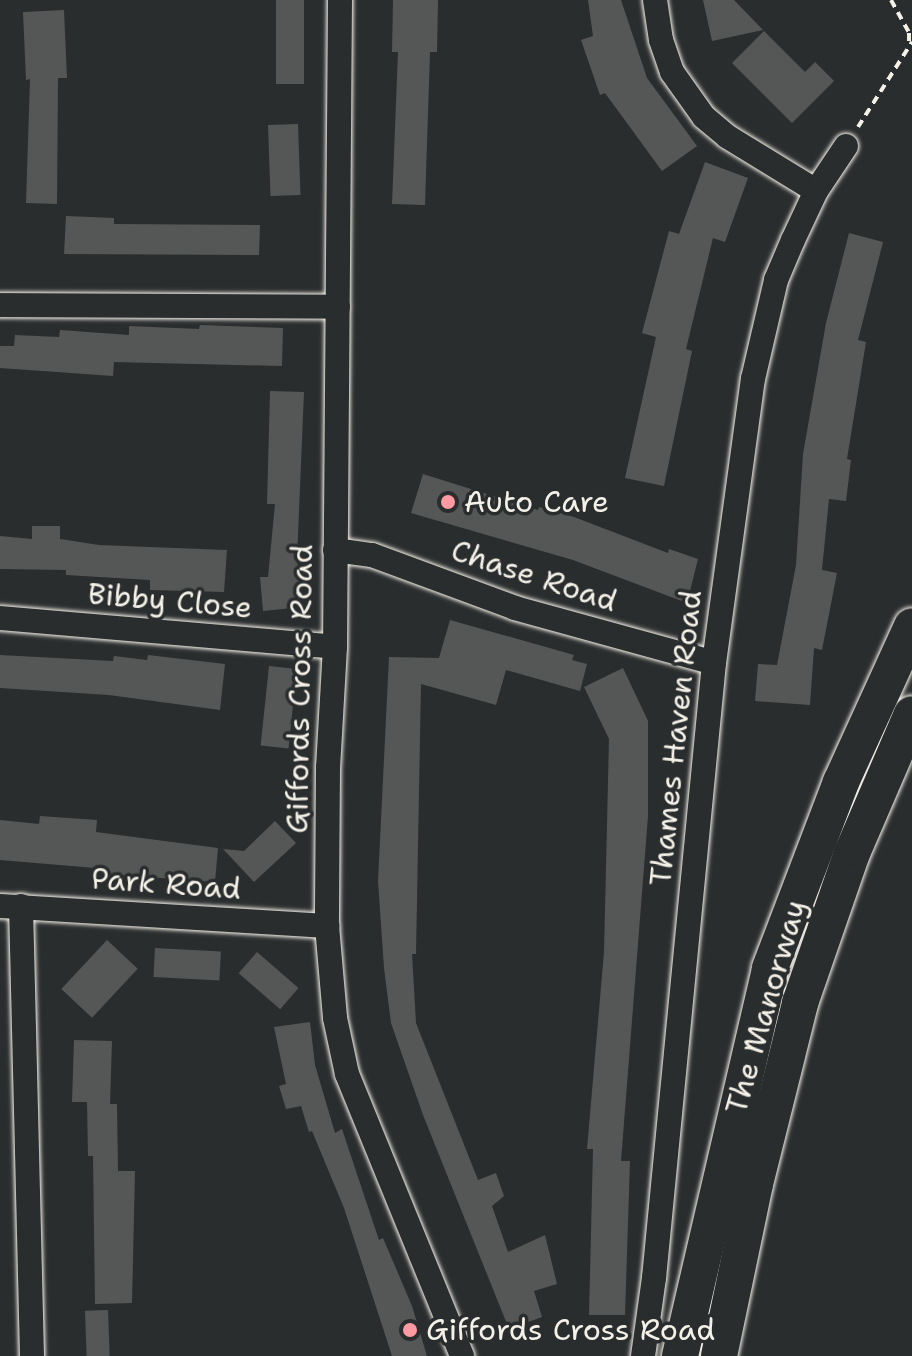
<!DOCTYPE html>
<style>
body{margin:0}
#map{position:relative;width:912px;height:1356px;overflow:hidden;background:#2a2d2e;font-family:"Shantell Sans",sans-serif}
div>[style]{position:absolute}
.building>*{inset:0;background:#555756;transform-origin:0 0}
.path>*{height:4px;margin-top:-2px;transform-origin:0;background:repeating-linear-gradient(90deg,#f4f1e8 0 8px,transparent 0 14px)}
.roads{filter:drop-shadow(0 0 2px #f4f1e8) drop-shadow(0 0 2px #f4f1e8)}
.street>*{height:24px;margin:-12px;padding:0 12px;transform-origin:12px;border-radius:12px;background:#2a2d2e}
.primary>*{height:36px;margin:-18px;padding:0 18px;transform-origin:18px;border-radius:18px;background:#2a2d2e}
.dots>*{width:22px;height:22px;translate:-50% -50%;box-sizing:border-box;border:4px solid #2a2d2e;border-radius:50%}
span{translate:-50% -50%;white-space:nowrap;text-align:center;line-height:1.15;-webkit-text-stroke:7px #2a2d2e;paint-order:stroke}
.poi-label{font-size:30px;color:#f4f1e8}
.left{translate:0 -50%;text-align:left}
.street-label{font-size:30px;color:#f4f1e8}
</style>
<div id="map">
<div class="building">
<div style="left:276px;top:0;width:28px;height:84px"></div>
<div style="clip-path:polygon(393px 0,438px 0,437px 52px,430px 52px,425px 205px,392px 204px,398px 52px,392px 52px)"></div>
<div style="clip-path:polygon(588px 0,621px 0,647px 78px,697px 146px,662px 171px,605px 93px,600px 95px,581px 40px,593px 36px)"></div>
<div style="clip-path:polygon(703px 0,734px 0,763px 30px,712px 41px)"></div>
<div style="clip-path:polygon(64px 10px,67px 78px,58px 78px,57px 204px,26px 203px,30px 79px,26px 80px,23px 12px)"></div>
<div style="clip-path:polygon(764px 31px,805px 72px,815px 62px,834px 81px,792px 123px,732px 63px)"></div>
<div style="left:298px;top:124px;width:71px;height:30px;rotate:88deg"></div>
<div style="clip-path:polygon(705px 162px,748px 178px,725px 242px,713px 238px,686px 349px,692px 351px,664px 486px,625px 478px,656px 337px,642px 333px,669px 231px,679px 234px)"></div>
<div style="clip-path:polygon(66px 216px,114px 218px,114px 224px,260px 225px,259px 255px,64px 254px)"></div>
<div style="clip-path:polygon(849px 233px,883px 242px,858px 340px,866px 342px,847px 459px,851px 460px,846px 501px,829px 499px,822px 570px,837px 573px,822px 650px,814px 648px,810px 705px,755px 701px,758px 664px,777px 665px,796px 565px,803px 454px,826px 323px)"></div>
<div style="clip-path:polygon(200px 325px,283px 328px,282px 366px,114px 362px,113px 376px,0 368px,0 346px,14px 346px,15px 335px,59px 337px,60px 330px,129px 335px,129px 326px,199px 329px)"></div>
<div style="clip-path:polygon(270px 391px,304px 392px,297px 559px,302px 607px,263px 611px,260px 577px,268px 577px,275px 504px,267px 504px)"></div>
<div style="clip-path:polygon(423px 474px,538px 510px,539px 507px,574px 517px,668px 553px,669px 549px,698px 559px,687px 603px,573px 560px,411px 513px)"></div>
<div style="clip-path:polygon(32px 526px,60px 526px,60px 539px,99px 545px,227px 550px,224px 592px,150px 590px,150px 580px,66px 575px,66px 570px,0 569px,0 536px,32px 539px)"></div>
<div style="clip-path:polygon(450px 620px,574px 655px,572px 660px,587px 664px,580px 691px,506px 670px,496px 705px,421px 684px,416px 954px,412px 954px,416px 1023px,478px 1180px,496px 1173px,504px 1196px,492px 1206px,508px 1252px,545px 1235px,557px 1284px,534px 1291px,542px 1317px,509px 1329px,423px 1115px,391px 1023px,384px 968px,378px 881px,389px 657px,439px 658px)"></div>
<div style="clip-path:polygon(0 655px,113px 661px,114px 656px,147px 660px,148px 655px,225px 664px,220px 710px,109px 695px,0 688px)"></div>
<div style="left:269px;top:666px;width:28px;height:80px;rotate:6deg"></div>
<div style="clip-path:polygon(623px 668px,648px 721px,648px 816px,621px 1161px,630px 1161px,625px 1315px,589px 1315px,593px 1149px,587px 1149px,604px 952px,609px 739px,584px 687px)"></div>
<div style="clip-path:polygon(40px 816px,97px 820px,96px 832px,218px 848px,215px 882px,107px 874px,107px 869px,0 860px,0 820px,39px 824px)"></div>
<div style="clip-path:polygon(275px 821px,296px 843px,254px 882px,223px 849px,244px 851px)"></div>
<div style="left:107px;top:940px;width:42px;height:67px;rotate:43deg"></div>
<div style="left:155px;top:948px;width:66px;height:29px;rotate:3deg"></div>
<div style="left:257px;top:952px;width:55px;height:28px;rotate:41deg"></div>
<div style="clip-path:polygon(310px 1022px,315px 1065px,335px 1133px,342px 1129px,379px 1240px,383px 1238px,412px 1306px,427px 1356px,392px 1356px,344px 1208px,312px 1131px,309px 1132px,301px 1106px,286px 1109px,279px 1086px,286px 1084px,274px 1027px)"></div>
<div style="clip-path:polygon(74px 1040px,112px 1041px,110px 1104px,117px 1104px,118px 1171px,135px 1171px,132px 1303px,95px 1304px,93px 1156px,88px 1156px,87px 1102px,72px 1102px)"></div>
<div style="left:108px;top:1310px;width:46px;height:23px;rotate:88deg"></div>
</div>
<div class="path">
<div style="left:891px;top:0;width:38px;rotate:61deg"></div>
<div style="left:909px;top:33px;width:10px;rotate:90deg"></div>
<div style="left:858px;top:127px;width:101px;rotate:-57.6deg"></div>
</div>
<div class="roads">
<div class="street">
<div style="left:340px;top:0;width:647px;rotate:90.44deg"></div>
<div style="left:335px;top:647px;width:120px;rotate:93.3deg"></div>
<div style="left:328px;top:767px;width:159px;rotate:90.4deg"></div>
<div style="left:327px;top:926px;width:92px;rotate:85deg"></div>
<div style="left:335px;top:1018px;width:57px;rotate:77.9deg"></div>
<div style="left:347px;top:1074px;width:305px;rotate:67.8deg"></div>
<div style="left:655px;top:0;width:40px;rotate:81.5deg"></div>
<div style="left:661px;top:40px;width:34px;rotate:71deg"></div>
<div style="left:672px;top:72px;width:55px;rotate:54.6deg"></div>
<div style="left:704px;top:117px;width:31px;rotate:40deg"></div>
<div style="left:728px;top:137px;width:103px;rotate:31.5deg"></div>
<div style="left:0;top:305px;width:338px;rotate:0.3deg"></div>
<div style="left:335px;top:550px;width:37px;rotate:8deg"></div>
<div style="left:372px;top:555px;width:153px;rotate:20.3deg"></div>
<div style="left:515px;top:608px;width:206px;rotate:15.4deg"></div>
<div style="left:0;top:618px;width:336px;rotate:4.9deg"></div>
<div style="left:0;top:906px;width:328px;rotate:3.5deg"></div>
<div style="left:21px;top:906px;width:450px;rotate:88.6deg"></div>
<div style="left:643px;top:1356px;width:79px;rotate:-82deg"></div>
<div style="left:654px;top:1278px;width:618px;rotate:-84.43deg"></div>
<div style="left:714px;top:663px;width:287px;rotate:-82.2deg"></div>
<div style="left:753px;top:379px;width:102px;rotate:-76.9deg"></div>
<div style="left:776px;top:280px;width:43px;rotate:-67deg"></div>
<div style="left:793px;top:240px;width:54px;rotate:-64.9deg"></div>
<div style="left:816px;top:191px;width:54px;rotate:-56.3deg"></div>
</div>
<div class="primary">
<div style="left:680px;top:1356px;width:398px;rotate:-76.9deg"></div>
<div style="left:770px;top:968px;width:199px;rotate:-69.1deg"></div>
<div style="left:841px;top:782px;width:171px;rotate:-65.5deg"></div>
<div style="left:719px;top:1356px;width:176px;rotate:-78.2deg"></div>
<div style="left:755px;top:1184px;width:187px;rotate:-76deg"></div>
<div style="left:800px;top:1003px;width:159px;rotate:-70.9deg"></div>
<div style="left:852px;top:853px;width:151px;rotate:-66.7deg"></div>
</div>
</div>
<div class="dots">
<div style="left:448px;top:502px;background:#ff9aa2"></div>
<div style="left:410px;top:1330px;background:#ff9aa2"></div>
</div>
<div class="poi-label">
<span class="left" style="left:464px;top:502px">Auto Care</span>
<span class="left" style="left:426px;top:1330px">Giffords Cross Road</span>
</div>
<div class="street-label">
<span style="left:534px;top:576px;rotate:18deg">Chase Road</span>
<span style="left:170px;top:601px;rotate:5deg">Bibby Close</span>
<span style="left:300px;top:689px;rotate:-89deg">Giffords Cross Road</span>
<span style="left:676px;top:738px;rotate:-84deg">Thames Haven Road</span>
<span style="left:166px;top:884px;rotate:4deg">Park Road</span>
<span style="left:766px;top:1007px;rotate:-74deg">The Manorway</span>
</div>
</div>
